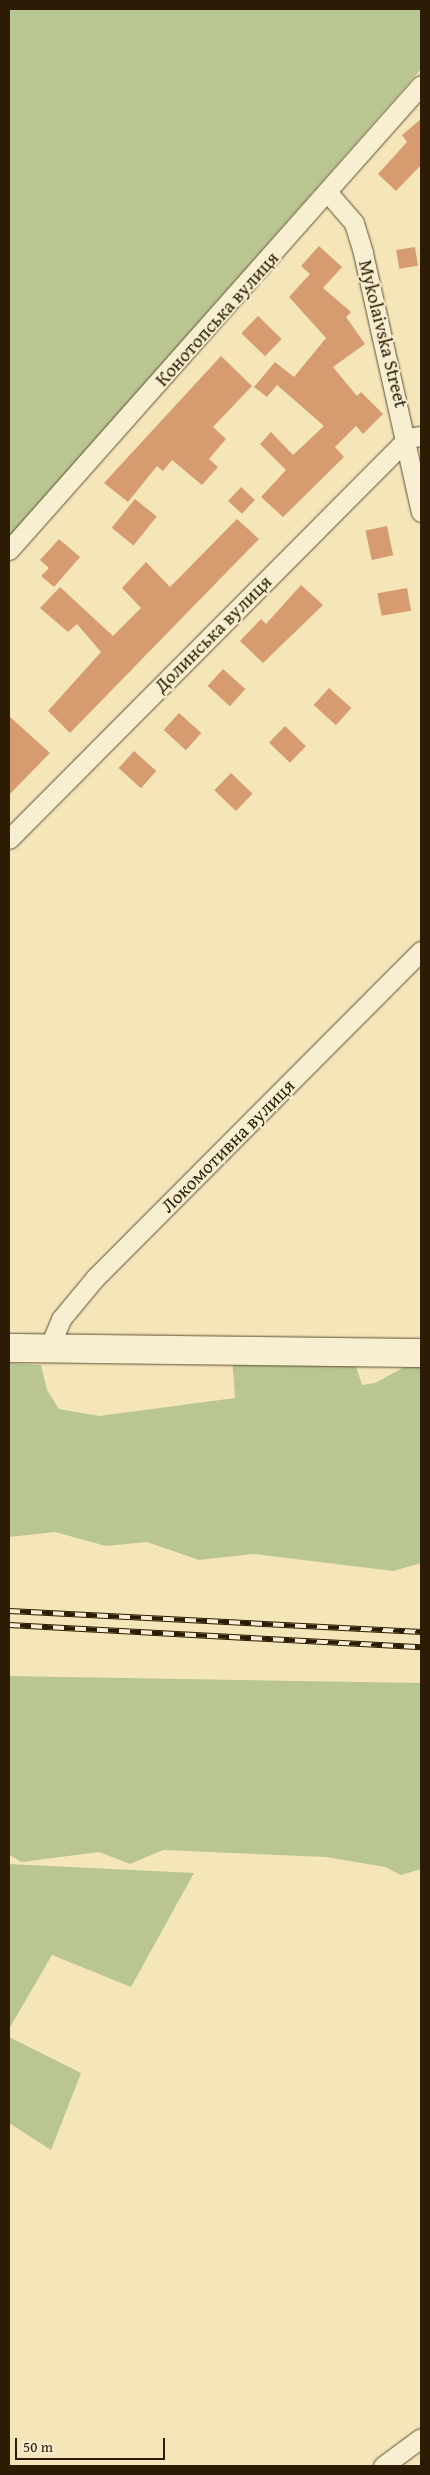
<!DOCTYPE html>
<meta charset="utf-8">
<style>
body{margin:0}
#map{position:relative;width:430px;height:2475px;overflow:hidden;background:#f5e6ba;font-family:"Gentium Book Plus",serif}
div>[style]{position:absolute}
.green>*{inset:0;background:#bac691}
.building>*{inset:0;background:#d79b70;transform-origin:0 0}
.roads{filter:drop-shadow(0 0 1px #5e4e31) drop-shadow(0 0 1px #5e4e31)}
.street>*{height:19px;margin:-9.5px;padding:0 9.5px;transform-origin:9.5px;border-radius:9.5px;background:#f8efd2}
.secondary>*{height:28px;margin:-14px;padding:0 14px;transform-origin:14px;border-radius:14px;background:#f8efd2}
.rail>*{height:5.5px;margin-top:-2.75px;transform-origin:0;background:repeating-linear-gradient(90deg,#f8efd2 0 11px,#2c1c03 0 22px);box-sizing:border-box;border-block:1px solid #2c1c03}
span{translate:-50% -50%;white-space:nowrap;text-align:center;line-height:1.15;-webkit-text-stroke:4px #f8efd2;paint-order:stroke}
.street-label{font-size:19px;color:#2c1c03}
.frame{position:absolute;inset:0;border:10px solid #2c1c03;pointer-events:none}
.scale{position:absolute;left:15px;top:2438px;width:150px;height:22px;box-sizing:border-box;border:2px solid #2c1c03;border-top:0;padding-left:6px;font-size:15px;line-height:18px;white-space:nowrap;color:#2c1c03;-webkit-text-stroke:4px #f8efd2;paint-order:stroke}
</style>
<div id="map">
<div class="green">
<div style="clip-path:polygon(9px 9px,421px 9px,421px 69px,9px 538px)"></div>
<div style="clip-path:polygon(232px 1357px,353px 1357px,362px 1385px,375px 1383px,421px 1358px,421px 1563px,393px 1571px,253px 1554px,199px 1560px,147px 1542px,106px 1546px,55px 1532px,9px 1537px,9px 1363px,41px 1365px,47px 1390px,59px 1409px,99px 1416px,235px 1398px)"></div>
<div style="clip-path:polygon(9px 1676px,421px 1683px,421px 1869px,401px 1875px,385px 1867px,326px 1857px,163px 1850px,130px 1864px,99px 1852px,22px 1862px,9px 1855px)"></div>
<div style="clip-path:polygon(9px 1864px,194px 1873px,131px 1987px,52px 1955px,9px 2029px)"></div>
<div style="clip-path:polygon(9px 2037px,81px 2073px,51px 2150px,9px 2123px)"></div>
</div>
<div class="building">
<div style="clip-path:polygon(421px 119px,421px 165px,396px 191px,378px 174px,407px 142px,402px 135px)"></div>
<div style="clip-path:polygon(319px 246px,342px 267px,323px 288px,351px 312px,346px 317px,365px 344px,333px 367px,357px 396px,361px 392px,383px 414px,363px 434px,356px 426px,335px 447px,344px 457px,283px 517px,261px 497px,286px 470px,260px 444px,271px 432px,293px 455px,324px 426px,277px 385px,267px 397px,254px 387px,275px 362px,294px 377px,326px 338px,289px 297px,310px 274px,301px 266px)"></div>
<div style="left:415px;top:247px;width:19px;height:19px;rotate:81deg"></div>
<div style="left:258px;top:316px;width:33px;height:24px;rotate:44deg"></div>
<div style="clip-path:polygon(221px 356px,252px 386px,213px 427px,226px 439px,209px 459px,218px 467px,202px 485px,172px 460px,163px 471px,157px 466px,128px 502px,104px 483px)"></div>
<div style="left:241px;top:487px;width:19px;height:19px;rotate:43deg"></div>
<div style="left:135px;top:499px;width:28px;height:37px;rotate:39deg"></div>
<div style="clip-path:polygon(237px 519px,259px 539px,70px 733px,48px 711px,101px 652px,77px 624px,68px 632px,40px 608px,60px 587px,113px 636px,141px 608px,122px 588px,146px 562px,170px 587px)"></div>
<div style="left:387px;top:526px;width:30px;height:22px;rotate:78deg"></div>
<div style="clip-path:polygon(59px 539px,80px 557px,54px 587px,41px 576px,49px 568px,40px 560px)"></div>
<div style="clip-path:polygon(301px 585px,323px 605px,263px 663px,240px 641px,261px 619px,266px 624px)"></div>
<div style="left:407px;top:588px;width:23px;height:30px;rotate:80deg"></div>
<div style="left:223px;top:669px;width:30px;height:23px;rotate:42deg"></div>
<div style="left:329px;top:688px;width:30px;height:23px;rotate:42deg"></div>
<div style="left:179px;top:713px;width:30px;height:23px;rotate:42deg"></div>
<div style="clip-path:polygon(9px 716px,50px 753px,9px 795px)"></div>
<div style="left:285px;top:726px;width:29px;height:23px;rotate:44deg"></div>
<div style="left:134px;top:751px;width:30px;height:23px;rotate:42deg"></div>
<div style="left:231px;top:773px;width:30px;height:24px;rotate:44deg"></div>
</div>
<div class="roads">
<div class="street">
<div style="left:329px;top:194px;width:38px;rotate:49deg"></div>
<div style="left:354px;top:223px;width:31px;rotate:73deg"></div>
<div style="left:363px;top:253px;width:265px;rotate:77.4deg"></div>
<div style="left:9px;top:550px;width:621px;rotate:-48.46deg"></div>
<div style="left:9px;top:839px;width:566px;rotate:-45.14deg"></div>
<div style="left:408px;top:438px;width:13px;rotate:-9deg"></div>
<div style="left:48px;top:1350px;width:34px;rotate:-67deg"></div>
<div style="left:61px;top:1319px;width:53px;rotate:-50.3deg"></div>
<div style="left:95px;top:1278px;width:462px;rotate:-45.1deg"></div>
<div style="left:383px;top:2466px;width:47px;rotate:-36.4deg"></div>
</div>
<div class="secondary">
<div style="left:9px;top:1348px;width:412px;rotate:0.7deg"></div>
</div>
</div>
<div class="rail">
<div style="left:9px;top:1611px;width:413px;rotate:2.9deg"></div>
<div style="left:9px;top:1625px;width:413px;rotate:3.1deg"></div>
</div>
<div class="street-label">
<span style="left:217px;top:319px;rotate:-48deg">Конотопська вулиця</span>
<span style="left:383px;top:334px;rotate:76deg">Mykolaivska Street</span>
<span style="left:213px;top:634px;rotate:-45deg">Долинська вулиця</span>
<span style="left:228px;top:1146px;rotate:-45deg">Локомотивна вулиця</span>
</div>
<div class="frame"></div>
<div class="scale">50 m</div>
</div>
